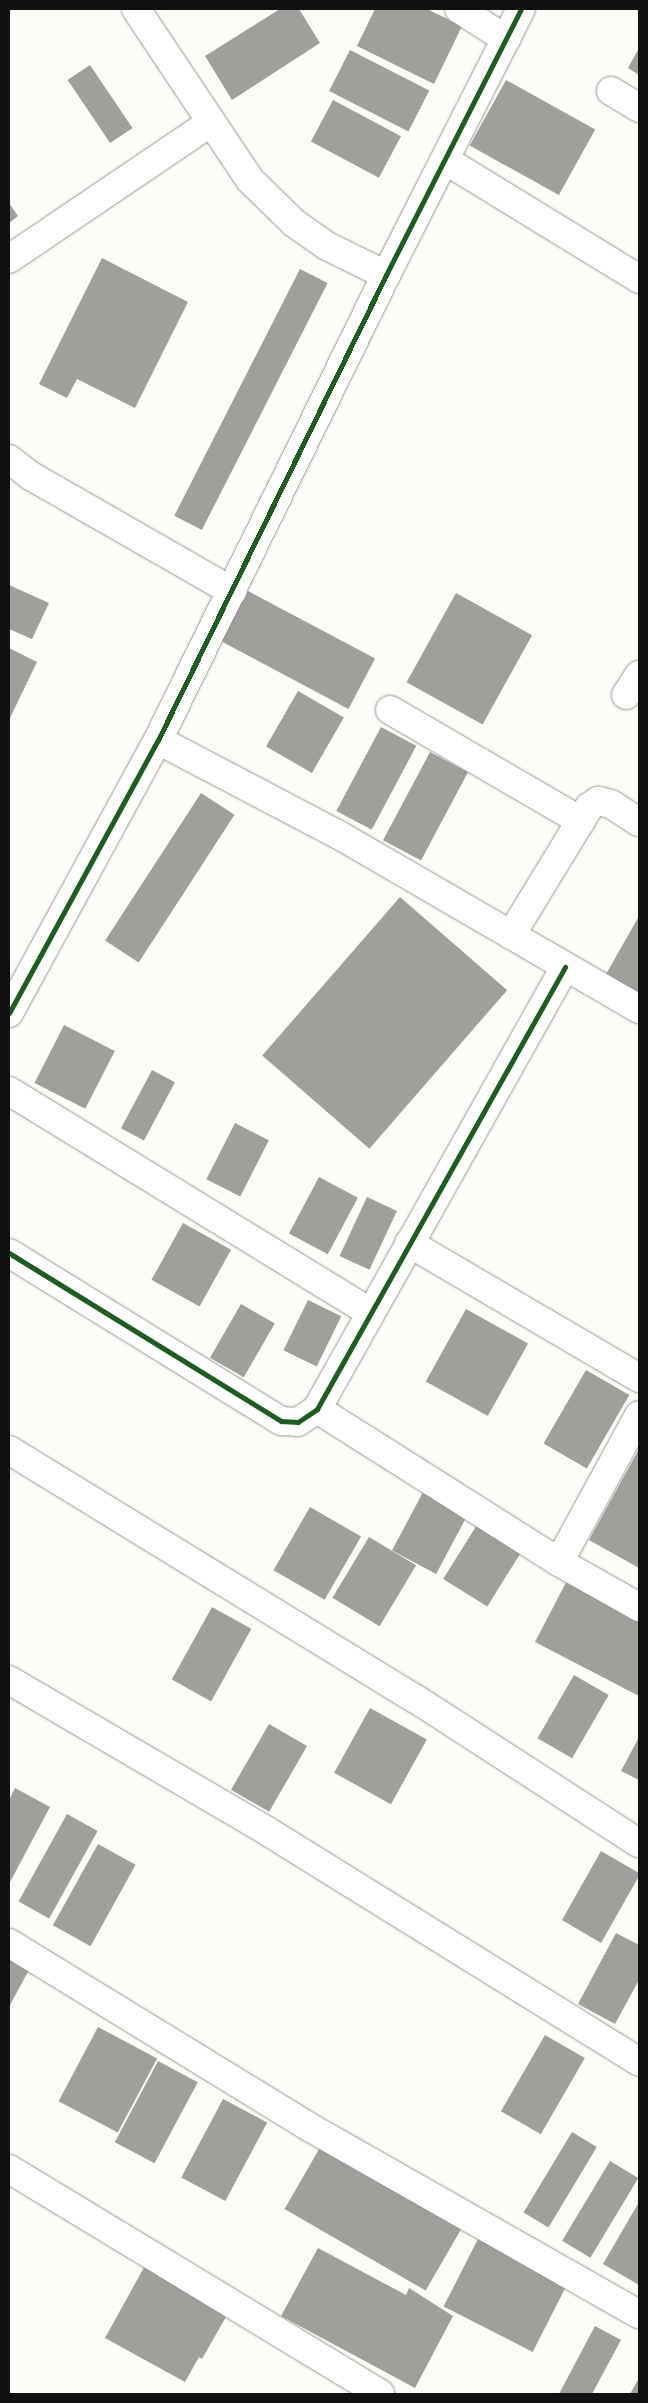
<!DOCTYPE html>
<style>
body{margin:0}
#map{position:relative;width:648px;height:2403px;overflow:hidden;background:#fdfcf7;font-family:Georgia,serif}
div>[style]{position:absolute}
.building>*{inset:0;background:#a19f9c;transform-origin:0 0}
.roads{filter:drop-shadow(0 0 1px #979795) drop-shadow(0 0 1px #979795)}
.minor>*{height:28px;margin:-14px;padding:0 14px;transform-origin:14px;border-radius:14px;background:#fffffe}
.cycleway>*{height:5px;margin:-2.5px;padding:0 2.5px;transform-origin:2.5px;border-radius:2.5px;background:#1b5e20}
span{translate:-50% -50%;white-space:nowrap;text-align:center;line-height:1.15;-webkit-text-stroke:5px #fff;paint-order:stroke}
.frame{position:absolute;inset:0;border:10px solid #111;pointer-events:none}
</style>
<div id="map">
<div class="building">
<div style="clip-path:polygon(280px 9px,299px 9px,320px 43px,232px 100px,205px 56px)"></div>
<div style="clip-path:polygon(375px 9px,427px 9px,462px 26px,434px 84px,357px 46px)"></div>
<div style="clip-path:polygon(639px 48px,639px 75px,628px 68px)"></div>
<div style="left:350px;top:50px;width:89px;height:46px;rotate:27deg"></div>
<div style="left:90px;top:65px;width:76px;height:27px;rotate:56deg"></div>
<div style="left:506px;top:80px;width:102px;height:75px;rotate:29deg"></div>
<div style="left:333px;top:100px;width:77px;height:47px;rotate:28deg"></div>
<div style="clip-path:polygon(9px 203px,18px 216px,9px 223px)"></div>
<div style="clip-path:polygon(102px 258px,188px 302px,135px 408px,77px 379px,67px 398px,39px 384px)"></div>
<div style="left:300px;top:269px;width:31px;height:277px;rotate:27deg"></div>
<div style="clip-path:polygon(9px 585px,49px 603px,32px 639px,9px 629px)"></div>
<div style="left:248px;top:591px;width:144px;height:57px;rotate:28deg"></div>
<div style="left:456px;top:593px;width:87px;height:102px;rotate:29deg"></div>
<div style="clip-path:polygon(9px 648px,37px 662px,10px 718px,9px 717px)"></div>
<div style="left:298px;top:691px;width:53px;height:64px;rotate:30deg"></div>
<div style="left:381px;top:727px;width:40px;height:95px;rotate:28deg"></div>
<div style="left:430px;top:752px;width:43px;height:100px;rotate:28deg"></div>
<div style="left:201px;top:793px;width:40px;height:176px;rotate:33deg"></div>
<div style="left:400px;top:897px;width:142px;height:210px;rotate:41deg"></div>
<div style="clip-path:polygon(639px 916px,639px 995px,605px 976px)"></div>
<div style="left:64px;top:1025px;width:57px;height:65px;rotate:27deg"></div>
<div style="left:152px;top:1070px;width:26px;height:66px;rotate:28deg"></div>
<div style="left:235px;top:1123px;width:38px;height:63px;rotate:27deg"></div>
<div style="left:319px;top:1177px;width:44px;height:64px;rotate:28deg"></div>
<div style="left:367px;top:1197px;width:33px;height:65px;rotate:25deg"></div>
<div style="left:183px;top:1223px;width:55px;height:65px;rotate:29deg"></div>
<div style="left:308px;top:1300px;width:37px;height:56px;rotate:26deg"></div>
<div style="left:241px;top:1304px;width:39px;height:62px;rotate:30deg"></div>
<div style="left:466px;top:1309px;width:71px;height:83px;rotate:29deg"></div>
<div style="left:586px;top:1370px;width:50px;height:85px;rotate:30deg"></div>
<div style="clip-path:polygon(639px 1449px,639px 1568px,589px 1540px)"></div>
<div style="left:430px;top:1479px;width:50px;height:81px;rotate:28deg"></div>
<div style="left:310px;top:1507px;width:59px;height:73px;rotate:30deg"></div>
<div style="left:485px;top:1512px;width:52px;height:79px;rotate:32deg"></div>
<div style="left:369px;top:1537px;width:55px;height:71px;rotate:31deg"></div>
<div style="clip-path:polygon(573px 1569px,639px 1603px,639px 1696px,535px 1642px)"></div>
<div style="left:212px;top:1607px;width:45px;height:83px;rotate:29deg"></div>
<div style="left:574px;top:1675px;width:40px;height:73px;rotate:30deg"></div>
<div style="left:370px;top:1708px;width:65px;height:74px;rotate:29deg"></div>
<div style="left:269px;top:1724px;width:44px;height:76px;rotate:30deg"></div>
<div style="clip-path:polygon(639px 1737px,639px 1780px,621px 1771px)"></div>
<div style="clip-path:polygon(15px 1788px,50px 1807px,9px 1884px,9px 1800px)"></div>
<div style="left:67px;top:1814px;width:35px;height:100px;rotate:29deg"></div>
<div style="left:98px;top:1844px;width:43px;height:93px;rotate:29deg"></div>
<div style="clip-path:polygon(601px 1851px,639px 1873px,639px 1876px,601px 1943px,562px 1920px)"></div>
<div style="clip-path:polygon(616px 1933px,639px 1945px,639px 1980px,615px 2024px,578px 2004px)"></div>
<div style="clip-path:polygon(9px 1954px,31px 1966px,9px 2007px)"></div>
<div style="left:98px;top:2027px;width:67px;height:84px;rotate:28deg"></div>
<div style="left:545px;top:2035px;width:46px;height:88px;rotate:30deg"></div>
<div style="left:158px;top:2061px;width:45px;height:92px;rotate:28deg"></div>
<div style="left:223px;top:2099px;width:50px;height:89px;rotate:28deg"></div>
<div style="left:329px;top:2132px;width:163px;height:89px;rotate:30deg"></div>
<div style="left:572px;top:2132px;width:29px;height:94px;rotate:31deg"></div>
<div style="left:610px;top:2161px;width:33px;height:93px;rotate:31deg"></div>
<div style="clip-path:polygon(639px 2202px,639px 2285px,603px 2264px)"></div>
<div style="left:479px;top:2237px;width:100px;height:78px;rotate:27deg"></div>
<div style="clip-path:polygon(318px 2248px,406px 2295px,409px 2288px,453px 2316px,415px 2388px,281px 2316px)"></div>
<div style="clip-path:polygon(147px 2262px,231px 2308px,202px 2359px,199px 2357px,185px 2382px,105px 2338px)"></div>
<div style="clip-path:polygon(595px 2326px,621px 2340px,592px 2394px,559px 2394px)"></div>
<div style="clip-path:polygon(639px 2378px,639px 2394px,630px 2394px)"></div>
</div>
<div class="roads">
<div class="minor">
<div style="left:136px;top:9px;width:206px;rotate:56.3deg"></div>
<div style="left:250px;top:180px;width:62px;rotate:44.3deg"></div>
<div style="left:294px;top:223px;width:40px;rotate:34.9deg"></div>
<div style="left:327px;top:246px;width:66px;rotate:26.2deg"></div>
<div style="left:459px;top:9px;width:56px;rotate:32.6deg"></div>
<div style="left:611px;top:91px;width:33px;rotate:31deg"></div>
<div style="left:445px;top:160px;width:228px;rotate:31.5deg"></div>
<div style="left:9px;top:259px;width:243px;rotate:-34.1deg"></div>
<div style="left:9px;top:459px;width:28px;rotate:38deg"></div>
<div style="left:31px;top:476px;width:232px;rotate:29.8deg"></div>
<div style="left:626px;top:695px;width:24px;rotate:-57deg"></div>
<div style="left:390px;top:710px;width:221px;rotate:30.2deg"></div>
<div style="left:158px;top:740px;width:204px;rotate:27.7deg"></div>
<div style="left:339px;top:835px;width:347px;rotate:30.1deg"></div>
<div style="left:511px;top:935px;width:150px;rotate:-58.6deg"></div>
<div style="left:589px;top:807px;width:11px;rotate:-34deg"></div>
<div style="left:598px;top:801px;width:13px;rotate:13deg"></div>
<div style="left:611px;top:804px;width:33px;rotate:33deg"></div>
<div style="left:9px;top:1013px;width:311px;rotate:-61.4deg"></div>
<div style="left:158px;top:740px;width:518px;rotate:-63.88deg"></div>
<div style="left:386px;top:275px;width:298px;rotate:-63.1deg"></div>
<div style="left:9px;top:1091px;width:422px;rotate:31.5deg"></div>
<div style="left:409px;top:1243px;width:267px;rotate:30.4deg"></div>
<div style="left:9px;top:1253px;width:320px;rotate:31.7deg"></div>
<div style="left:281px;top:1421px;width:17px;rotate:3deg"></div>
<div style="left:298px;top:1422px;width:23px;rotate:-34deg"></div>
<div style="left:317px;top:1409px;width:507px;rotate:-60.7deg"></div>
<div style="left:317px;top:1409px;width:286px;rotate:32.3deg"></div>
<div style="left:559px;top:1562px;width:92px;rotate:29.4deg"></div>
<div style="left:9px;top:1450px;width:477px;rotate:31.5deg"></div>
<div style="left:416px;top:1699px;width:265px;rotate:32.9deg"></div>
<div style="left:559px;top:1562px;width:167px;rotate:-61.4deg"></div>
<div style="left:9px;top:1680px;width:299px;rotate:30.3deg"></div>
<div style="left:267px;top:1831px;width:438px;rotate:31.8deg"></div>
<div style="left:9px;top:1943px;width:354px;rotate:31.5deg"></div>
<div style="left:311px;top:2128px;width:377px;rotate:29.6deg"></div>
<div style="left:9px;top:2169px;width:434px;rotate:31.2deg"></div>
</div>
</div>
<div class="cycleway">
<div style="left:9px;top:1013px;width:311px;rotate:-61.4deg"></div>
<div style="left:158px;top:740px;width:518px;rotate:-63.88deg"></div>
<div style="left:386px;top:275px;width:298px;rotate:-63.1deg"></div>
<div style="left:9px;top:1253px;width:320px;rotate:31.7deg"></div>
<div style="left:281px;top:1421px;width:17px;rotate:3deg"></div>
<div style="left:298px;top:1422px;width:23px;rotate:-34deg"></div>
<div style="left:317px;top:1409px;width:507px;rotate:-60.7deg"></div>
</div>
<div class="frame"></div>
</div>
